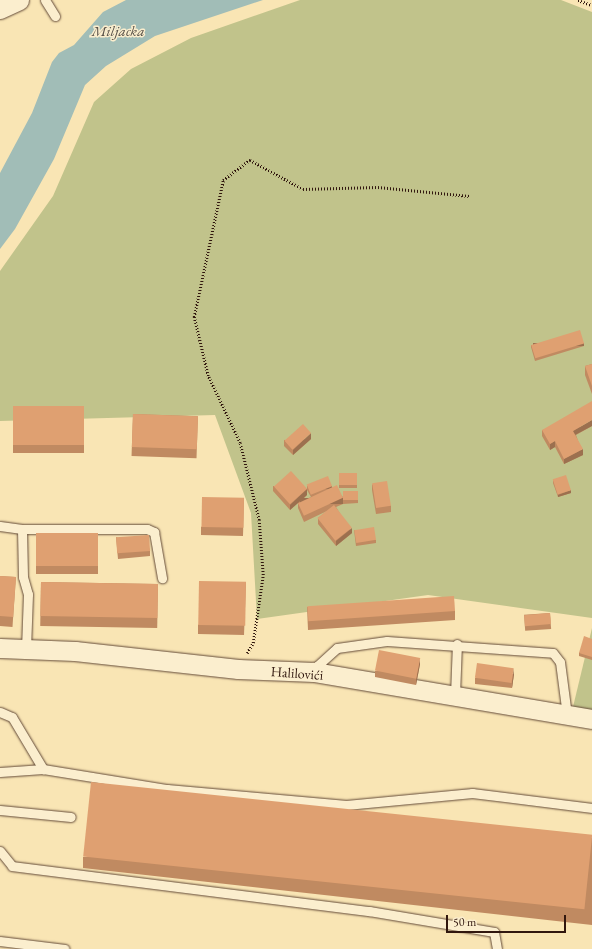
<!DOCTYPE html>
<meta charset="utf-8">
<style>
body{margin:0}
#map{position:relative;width:592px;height:949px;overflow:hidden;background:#f9e5b4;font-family:"EB Garamond",serif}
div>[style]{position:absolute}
.green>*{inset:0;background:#c1c38b}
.water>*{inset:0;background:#a1bdb7}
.path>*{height:2.5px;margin-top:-1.25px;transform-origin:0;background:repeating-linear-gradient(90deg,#31170e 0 1px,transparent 0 3px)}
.roads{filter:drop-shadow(0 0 1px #634a38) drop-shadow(0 0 1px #634a38)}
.service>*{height:9px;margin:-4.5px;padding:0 4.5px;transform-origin:4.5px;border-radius:4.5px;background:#fbeece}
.minor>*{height:19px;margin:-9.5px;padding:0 9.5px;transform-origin:9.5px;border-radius:9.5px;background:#fbeece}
.wall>*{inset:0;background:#c08a61;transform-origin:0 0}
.shaded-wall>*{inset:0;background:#9c704f;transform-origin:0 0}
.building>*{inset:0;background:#dfa071;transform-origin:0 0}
span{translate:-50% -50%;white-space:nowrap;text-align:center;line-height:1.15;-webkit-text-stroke:3px #fbeece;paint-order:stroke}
.street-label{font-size:14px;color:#31170e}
.water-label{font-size:15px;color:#585149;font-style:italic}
.scale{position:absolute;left:446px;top:915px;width:120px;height:18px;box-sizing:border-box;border:2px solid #31170e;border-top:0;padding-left:5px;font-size:12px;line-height:14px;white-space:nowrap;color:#31170e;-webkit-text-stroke:3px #fbeece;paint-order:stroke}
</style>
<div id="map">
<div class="green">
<div style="clip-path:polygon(300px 0,561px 0,592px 12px,592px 618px,428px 595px,257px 619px,251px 513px,215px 415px,0 421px,0 271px,53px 196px,94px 102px,131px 69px,191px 38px)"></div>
<div style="clip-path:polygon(592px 628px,592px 714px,572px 711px)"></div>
</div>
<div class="water">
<div style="clip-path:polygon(126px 0,263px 0,155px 36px,106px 66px,85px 85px,54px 159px,15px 229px,0 249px,0 173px,32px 113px,52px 62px,59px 53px,74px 45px,103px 12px)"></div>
</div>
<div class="path">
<div style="left:578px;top:0;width:15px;rotate:20deg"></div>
<div style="left:247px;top:653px;width:12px;rotate:-59deg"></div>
<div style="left:253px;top:643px;width:69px;rotate:-81.6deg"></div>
<div style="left:263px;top:575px;width:55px;rotate:-94.2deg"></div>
<div style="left:259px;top:520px;width:79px;rotate:-103.9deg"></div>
<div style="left:240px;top:443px;width:74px;rotate:-115.5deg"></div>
<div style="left:208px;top:376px;width:61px;rotate:-103.3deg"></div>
<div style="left:194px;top:317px;width:140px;rotate:-78deg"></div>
<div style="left:223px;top:180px;width:34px;rotate:-37deg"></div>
<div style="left:250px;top:160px;width:60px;rotate:28.7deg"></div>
<div style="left:303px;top:189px;width:75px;rotate:-1.5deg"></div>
<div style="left:378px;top:187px;width:92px;rotate:5.6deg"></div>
</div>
<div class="roads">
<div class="service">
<div style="left:45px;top:0;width:19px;rotate:58deg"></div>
<div style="left:0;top:526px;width:22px;rotate:8deg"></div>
<div style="left:22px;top:529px;width:48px;rotate:88.8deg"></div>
<div style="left:23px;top:577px;width:18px;rotate:74deg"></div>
<div style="left:28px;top:594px;width:55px;rotate:92.1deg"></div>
<div style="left:22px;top:529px;width:125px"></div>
<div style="left:147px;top:529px;width:8px;rotate:23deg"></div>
<div style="left:154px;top:532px;width:47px;rotate:80.1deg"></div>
<div style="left:314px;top:672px;width:7px;rotate:-63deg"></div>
<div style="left:317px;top:666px;width:27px;rotate:-42deg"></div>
<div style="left:337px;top:648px;width:50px;rotate:-8deg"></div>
<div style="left:387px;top:641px;width:166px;rotate:4.1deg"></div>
<div style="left:553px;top:653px;width:11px;rotate:52deg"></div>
<div style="left:560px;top:662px;width:53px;rotate:82.5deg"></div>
<div style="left:455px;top:695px;width:51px;rotate:-87.8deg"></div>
<div style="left:0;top:712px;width:13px;rotate:23deg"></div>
<div style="left:12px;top:717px;width:61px;rotate:59.2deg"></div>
<div style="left:0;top:772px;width:43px;rotate:-4deg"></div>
<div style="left:43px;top:769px;width:126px;rotate:9.2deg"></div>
<div style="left:167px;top:789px;width:180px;rotate:5.1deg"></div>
<div style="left:346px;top:805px;width:127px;rotate:-5.4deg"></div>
<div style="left:472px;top:793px;width:121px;rotate:7.1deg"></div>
<div style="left:0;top:810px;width:71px;rotate:5.6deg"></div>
<div style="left:0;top:851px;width:19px;rotate:51deg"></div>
<div style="left:12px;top:866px;width:360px;rotate:7.2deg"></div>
<div style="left:369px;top:911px;width:127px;rotate:9.5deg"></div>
<div style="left:494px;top:932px;width:17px;rotate:80deg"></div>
<div style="left:0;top:941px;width:65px;rotate:7deg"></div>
</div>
<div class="minor">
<div style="left:0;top:9px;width:21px;rotate:-25deg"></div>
<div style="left:0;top:648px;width:75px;rotate:2.3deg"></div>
<div style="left:75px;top:651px;width:164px;rotate:6.3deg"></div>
<div style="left:238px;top:669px;width:76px;rotate:2.3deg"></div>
<div style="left:314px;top:672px;width:282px;rotate:9.6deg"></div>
</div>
</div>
<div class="wall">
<div style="clip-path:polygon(531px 345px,584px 346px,535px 361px,531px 347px)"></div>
<div style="clip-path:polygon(592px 364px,592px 394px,585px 375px,585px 366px)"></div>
<div style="left:13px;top:406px;width:71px;height:47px"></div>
<div style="left:133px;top:414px;width:65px;height:42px;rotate:2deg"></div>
<div style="clip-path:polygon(592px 426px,576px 435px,583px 455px,564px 464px,555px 447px,550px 450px,542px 436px,542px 430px)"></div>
<div style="clip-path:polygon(311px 439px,293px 455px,284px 446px,284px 440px)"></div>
<div style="left:357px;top:473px;width:15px;height:18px;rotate:90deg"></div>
<div style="clip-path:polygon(553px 480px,571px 493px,558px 497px,553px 483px)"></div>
<div style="clip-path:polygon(372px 484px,391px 506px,391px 512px,376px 514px,372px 490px)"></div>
<div style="clip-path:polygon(evenodd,273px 486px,307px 489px,307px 486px,332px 487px,343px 497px,358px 491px,358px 503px,343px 504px,336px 507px,352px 533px,336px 546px,318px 524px,318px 518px,327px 511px,304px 522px,298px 508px,298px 503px,290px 510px,273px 491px,273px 486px,307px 490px,311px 497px,300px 502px,307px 495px,307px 490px)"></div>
<div style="clip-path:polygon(244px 498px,243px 536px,201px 535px,201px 527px)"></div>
<div style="clip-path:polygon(354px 530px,376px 540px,376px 543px,356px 546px)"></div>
<div style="left:36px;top:533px;width:62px;height:41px"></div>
<div style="clip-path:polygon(116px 537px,150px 551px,150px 556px,118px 559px)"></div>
<div style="left:0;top:576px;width:16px;height:50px;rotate:4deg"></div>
<div style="left:41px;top:582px;width:117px;height:44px;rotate:1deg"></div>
<div style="clip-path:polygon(246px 582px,244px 635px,198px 634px,198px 625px)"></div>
<div style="clip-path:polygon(307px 607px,455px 611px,455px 620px,308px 630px)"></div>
<div style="left:550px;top:613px;width:16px;height:26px;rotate:86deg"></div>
<div style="clip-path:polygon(592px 639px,592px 660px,579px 656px,579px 653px)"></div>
<div style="clip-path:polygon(420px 664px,416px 685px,375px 677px,375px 671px)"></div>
<div style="clip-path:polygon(514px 674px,512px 688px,475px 684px,475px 678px)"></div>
<div style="clip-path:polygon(592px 838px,592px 925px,83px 868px,83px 857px)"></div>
</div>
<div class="shaded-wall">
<div style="left:584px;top:343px;width:3px;height:51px;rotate:90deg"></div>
<div style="clip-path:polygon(592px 420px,592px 426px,573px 436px,573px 431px)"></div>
<div style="clip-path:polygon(311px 433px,311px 439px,293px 455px,293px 450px)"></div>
<div style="clip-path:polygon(555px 441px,555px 447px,550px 450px,550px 444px)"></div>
<div style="clip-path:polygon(583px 449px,583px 455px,564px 464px,564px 459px)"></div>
<div style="left:332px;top:486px;width:3px;height:22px;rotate:90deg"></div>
<div style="clip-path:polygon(307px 489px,307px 495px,290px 510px,290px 505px)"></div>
<div style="clip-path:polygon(571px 490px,571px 493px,558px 497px,558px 495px)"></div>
<div style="left:343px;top:498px;width:6px;height:43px;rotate:90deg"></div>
<div style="clip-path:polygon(352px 528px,352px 533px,336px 546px,336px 541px)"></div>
<div style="clip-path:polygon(420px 658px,420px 664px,416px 685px,416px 679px)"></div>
<div style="clip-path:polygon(514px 668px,514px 674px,512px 688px,512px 683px)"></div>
</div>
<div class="building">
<div style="left:580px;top:330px;width:14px;height:51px;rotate:73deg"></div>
<div style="clip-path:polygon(592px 364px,592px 386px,585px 366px)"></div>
<div style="clip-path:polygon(592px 401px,592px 420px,573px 431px,583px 449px,564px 459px,555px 441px,550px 444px,542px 430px)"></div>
<div style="left:13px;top:406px;width:71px;height:39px"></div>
<div style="left:133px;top:414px;width:65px;height:33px;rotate:2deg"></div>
<div style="left:303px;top:424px;width:12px;height:25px;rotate:48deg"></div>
<div style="left:291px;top:471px;width:24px;height:23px;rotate:48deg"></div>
<div style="left:357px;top:473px;width:12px;height:18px;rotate:90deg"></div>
<div style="left:566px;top:475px;width:16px;height:14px;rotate:72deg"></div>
<div style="left:328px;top:476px;width:11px;height:23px;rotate:68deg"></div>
<div style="left:387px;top:481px;width:25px;height:15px;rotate:81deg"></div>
<div style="left:337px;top:485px;width:14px;height:43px;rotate:65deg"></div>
<div style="left:358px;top:491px;width:9px;height:15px;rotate:90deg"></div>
<div style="left:202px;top:497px;width:42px;height:30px;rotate:1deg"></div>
<div style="left:334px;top:505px;width:29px;height:21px;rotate:52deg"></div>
<div style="left:374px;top:527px;width:13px;height:20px;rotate:81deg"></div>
<div style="left:36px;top:533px;width:62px;height:33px"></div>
<div style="left:149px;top:535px;width:16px;height:33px;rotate:86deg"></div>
<div style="left:0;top:576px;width:16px;height:40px;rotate:4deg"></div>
<div style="left:199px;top:581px;width:47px;height:44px;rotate:1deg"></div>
<div style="left:41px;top:582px;width:117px;height:34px;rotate:1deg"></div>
<div style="left:454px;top:596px;width:15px;height:147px;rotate:86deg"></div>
<div style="left:550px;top:613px;width:11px;height:26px;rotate:85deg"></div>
<div style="clip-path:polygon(584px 636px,592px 639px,592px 657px,579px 653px)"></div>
<div style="left:379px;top:650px;width:42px;height:21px;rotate:11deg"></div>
<div style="left:477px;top:663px;width:37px;height:15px;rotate:8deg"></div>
<div style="left:91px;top:782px;width:504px;height:75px;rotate:6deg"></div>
</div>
<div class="street-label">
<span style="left:297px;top:673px;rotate:4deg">Halilovići</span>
</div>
<div class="water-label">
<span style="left:118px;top:31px">Miljacka</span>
</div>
<div class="scale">50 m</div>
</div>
